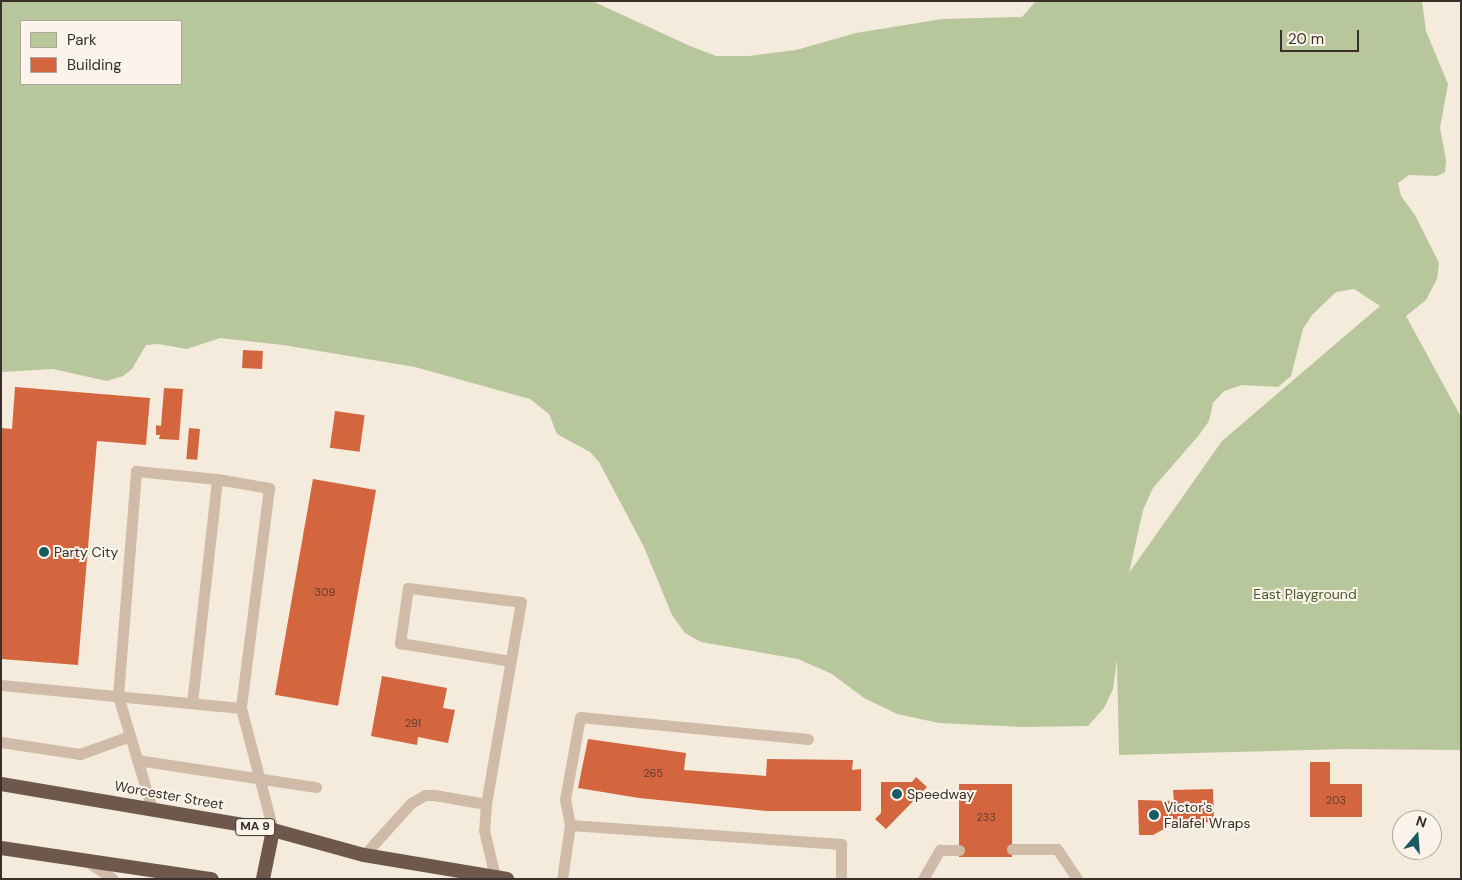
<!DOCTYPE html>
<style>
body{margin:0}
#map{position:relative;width:1462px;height:880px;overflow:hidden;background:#f5ebdd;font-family:"DM Sans",sans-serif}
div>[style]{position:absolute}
.green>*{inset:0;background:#b7c69b}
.building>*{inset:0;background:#d3663e;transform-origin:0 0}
.service>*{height:11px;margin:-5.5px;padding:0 5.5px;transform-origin:5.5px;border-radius:5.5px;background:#cfbba7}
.trunk>*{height:14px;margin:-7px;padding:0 7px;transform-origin:7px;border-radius:7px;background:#6e584c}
.dots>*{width:14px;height:14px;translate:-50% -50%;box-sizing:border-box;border:2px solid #fcf4eb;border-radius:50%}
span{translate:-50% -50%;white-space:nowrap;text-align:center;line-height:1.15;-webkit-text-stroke:4px #fcf4eb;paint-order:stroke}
.number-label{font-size:11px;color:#613d2e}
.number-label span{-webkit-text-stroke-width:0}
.shield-label span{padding:1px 4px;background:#fcf4eb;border:1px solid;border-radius:4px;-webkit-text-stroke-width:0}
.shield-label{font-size:12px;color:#3b2f29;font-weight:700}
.poi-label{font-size:14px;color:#3b2f29}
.left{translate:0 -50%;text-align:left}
.park-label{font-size:14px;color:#485c29}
.street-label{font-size:14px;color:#3b2f29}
.frame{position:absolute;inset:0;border:2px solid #3b2f29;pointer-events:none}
.legend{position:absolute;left:20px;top:20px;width:162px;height:65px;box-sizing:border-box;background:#fcf4eb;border:1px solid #afa59d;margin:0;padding:6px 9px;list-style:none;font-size:15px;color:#3b2f29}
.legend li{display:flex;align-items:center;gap:10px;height:25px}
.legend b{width:25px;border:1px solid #afa59d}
.north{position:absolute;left:1392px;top:810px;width:50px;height:50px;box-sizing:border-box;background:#fcf4eb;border:1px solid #afa59d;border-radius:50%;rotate:18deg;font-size:14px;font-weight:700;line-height:20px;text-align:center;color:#3b2f29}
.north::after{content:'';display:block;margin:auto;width:18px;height:22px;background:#195b62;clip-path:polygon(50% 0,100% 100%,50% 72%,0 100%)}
.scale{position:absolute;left:1280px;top:30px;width:79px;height:22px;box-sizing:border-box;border:2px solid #3b2f29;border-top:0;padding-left:6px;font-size:15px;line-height:18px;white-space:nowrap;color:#3b2f29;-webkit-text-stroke:4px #fcf4eb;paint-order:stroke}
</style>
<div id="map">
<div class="green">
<div style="clip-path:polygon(evenodd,1px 1px,592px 1px,690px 46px,716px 56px,749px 56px,796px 50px,856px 33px,942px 19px,1022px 17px,1036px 1px,1422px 1px,1426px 31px,1448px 84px,1440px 128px,1446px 160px,1445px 172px,1437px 176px,1409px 175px,1398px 183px,1401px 196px,1415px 215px,1439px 263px,1437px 279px,1426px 300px,1406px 316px,1461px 417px,1461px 750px,1345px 749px,1119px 755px,1117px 660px,1113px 689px,1104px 708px,1088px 726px,1021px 727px,939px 723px,897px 714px,864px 698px,832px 674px,798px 659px,701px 642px,685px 633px,672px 615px,644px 547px,599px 462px,590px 452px,557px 434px,549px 414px,530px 399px,415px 367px,283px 345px,220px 338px,187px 349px,158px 344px,146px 345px,132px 369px,123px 376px,107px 381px,53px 369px,1px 372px,1px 1px,181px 21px,181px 84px,21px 84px,21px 21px,181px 21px,1px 1px,1354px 289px,1380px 306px,1222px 441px,1129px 573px,1143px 510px,1153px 488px,1199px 435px,1209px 421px,1213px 403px,1224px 391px,1242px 385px,1278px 387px,1291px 376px,1303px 329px,1312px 315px,1336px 292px,1354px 289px)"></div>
</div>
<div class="building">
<div style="left:243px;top:350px;width:20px;height:18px;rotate:3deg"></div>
<div style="clip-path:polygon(15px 387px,150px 398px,146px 445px,97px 441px,78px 665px,1px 659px,1px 428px,12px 429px)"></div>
<div style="clip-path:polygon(164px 388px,183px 389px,179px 440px,159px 439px,160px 435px,156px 435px,156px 425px,161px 426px)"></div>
<div style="left:335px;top:411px;width:30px;height:37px;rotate:8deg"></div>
<div style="left:189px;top:428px;width:11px;height:31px;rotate:5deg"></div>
<div style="left:313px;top:479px;width:64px;height:219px;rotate:10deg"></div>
<div style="clip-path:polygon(382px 676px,447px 688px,443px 708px,455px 710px,448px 743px,418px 737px,417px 745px,371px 736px)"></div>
<div style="clip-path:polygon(588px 739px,686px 753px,684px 770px,766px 776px,767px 759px,853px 760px,852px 770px,861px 769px,861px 811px,767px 811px,639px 798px,578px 788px)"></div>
<div style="clip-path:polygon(1310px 762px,1330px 762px,1330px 784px,1362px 784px,1362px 817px,1310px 817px)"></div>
<div style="clip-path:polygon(916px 777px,927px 787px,886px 829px,875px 819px,881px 813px,881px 782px,912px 782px)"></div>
<div style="left:1012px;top:784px;width:73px;height:53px;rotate:90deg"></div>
<div style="clip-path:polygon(1213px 789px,1214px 822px,1175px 823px,1153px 835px,1139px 835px,1138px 800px,1174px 801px,1173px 790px)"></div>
</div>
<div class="service">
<div style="left:1px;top:685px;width:241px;rotate:5.5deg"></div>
<div style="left:192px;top:703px;width:225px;rotate:-83.6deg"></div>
<div style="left:1px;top:742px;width:80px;rotate:8.6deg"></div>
<div style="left:80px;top:754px;width:53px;rotate:-19.8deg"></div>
<div style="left:137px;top:760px;width:181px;rotate:8.6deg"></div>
<div style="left:486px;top:804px;width:205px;rotate:-80.2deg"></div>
<div style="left:521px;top:602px;width:114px;rotate:-172.9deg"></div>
<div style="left:408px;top:588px;width:56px;rotate:98.3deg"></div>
<div style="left:400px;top:643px;width:111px;rotate:9.3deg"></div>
<div style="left:152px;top:809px;width:118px;rotate:-106.7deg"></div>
<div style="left:118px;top:696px;width:226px;rotate:-85.4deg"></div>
<div style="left:136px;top:471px;width:81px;rotate:5.6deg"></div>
<div style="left:217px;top:479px;width:53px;rotate:9.8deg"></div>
<div style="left:269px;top:488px;width:222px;rotate:97.3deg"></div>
<div style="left:241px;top:708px;width:126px;rotate:75.3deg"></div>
<div style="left:570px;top:825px;width:26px;rotate:-101deg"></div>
<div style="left:565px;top:799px;width:83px;rotate:-79.6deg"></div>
<div style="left:580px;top:717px;width:229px;rotate:5.5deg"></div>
<div style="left:1012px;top:849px;width:45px"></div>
<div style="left:1057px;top:849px;width:36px;rotate:56deg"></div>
<div style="left:364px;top:855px;width:70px;rotate:-47.9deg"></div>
<div style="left:411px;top:803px;width:16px;rotate:-30deg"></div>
<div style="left:425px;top:795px;width:9px"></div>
<div style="left:434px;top:795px;width:53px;rotate:9.8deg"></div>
<div style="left:486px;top:804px;width:26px;rotate:94deg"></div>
<div style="left:484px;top:830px;width:48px;rotate:76.8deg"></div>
<div style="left:88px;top:862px;width:30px;rotate:34deg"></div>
<div style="left:562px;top:879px;width:55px;rotate:-81.6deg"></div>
<div style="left:570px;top:825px;width:272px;rotate:4deg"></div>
<div style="left:841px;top:844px;width:35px;rotate:90deg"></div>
<div style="left:923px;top:879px;width:34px;rotate:-60deg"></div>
<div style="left:940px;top:850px;width:19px"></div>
</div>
<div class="trunk">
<div style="left:1px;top:784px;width:276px;rotate:9.6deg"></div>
<div style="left:273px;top:830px;width:94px;rotate:15.4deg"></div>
<div style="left:364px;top:855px;width:145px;rotate:9.5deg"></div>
<div style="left:1px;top:848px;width:213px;rotate:8.4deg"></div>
<div style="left:263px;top:879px;width:50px;rotate:-78.5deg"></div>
</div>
<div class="dots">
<div style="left:44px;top:552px;background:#195b62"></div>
<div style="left:897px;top:794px;background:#195b62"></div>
<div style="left:1154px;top:815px;background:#195b62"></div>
</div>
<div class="number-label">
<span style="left:325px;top:592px">309</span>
<span style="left:413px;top:723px">291</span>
<span style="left:653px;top:773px">265</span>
<span style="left:1336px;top:800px">203</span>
<span style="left:986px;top:817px">233</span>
</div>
<div class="shield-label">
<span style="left:255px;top:827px">MA 9</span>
</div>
<div class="poi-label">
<span class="left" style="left:54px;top:552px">Party City</span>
<span class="left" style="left:907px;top:794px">Speedway</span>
<span class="left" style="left:1164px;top:815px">Victor's<br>Falafel Wraps</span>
</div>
<div class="park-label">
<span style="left:1305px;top:594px">East Playground</span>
</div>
<div class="street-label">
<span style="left:169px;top:795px;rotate:10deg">Worcester Street</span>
</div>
<div class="frame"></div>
<ul class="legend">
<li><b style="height:14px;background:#b7c69b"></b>Park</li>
<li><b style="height:14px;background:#d3663e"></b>Building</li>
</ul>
<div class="north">N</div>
<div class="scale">20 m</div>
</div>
